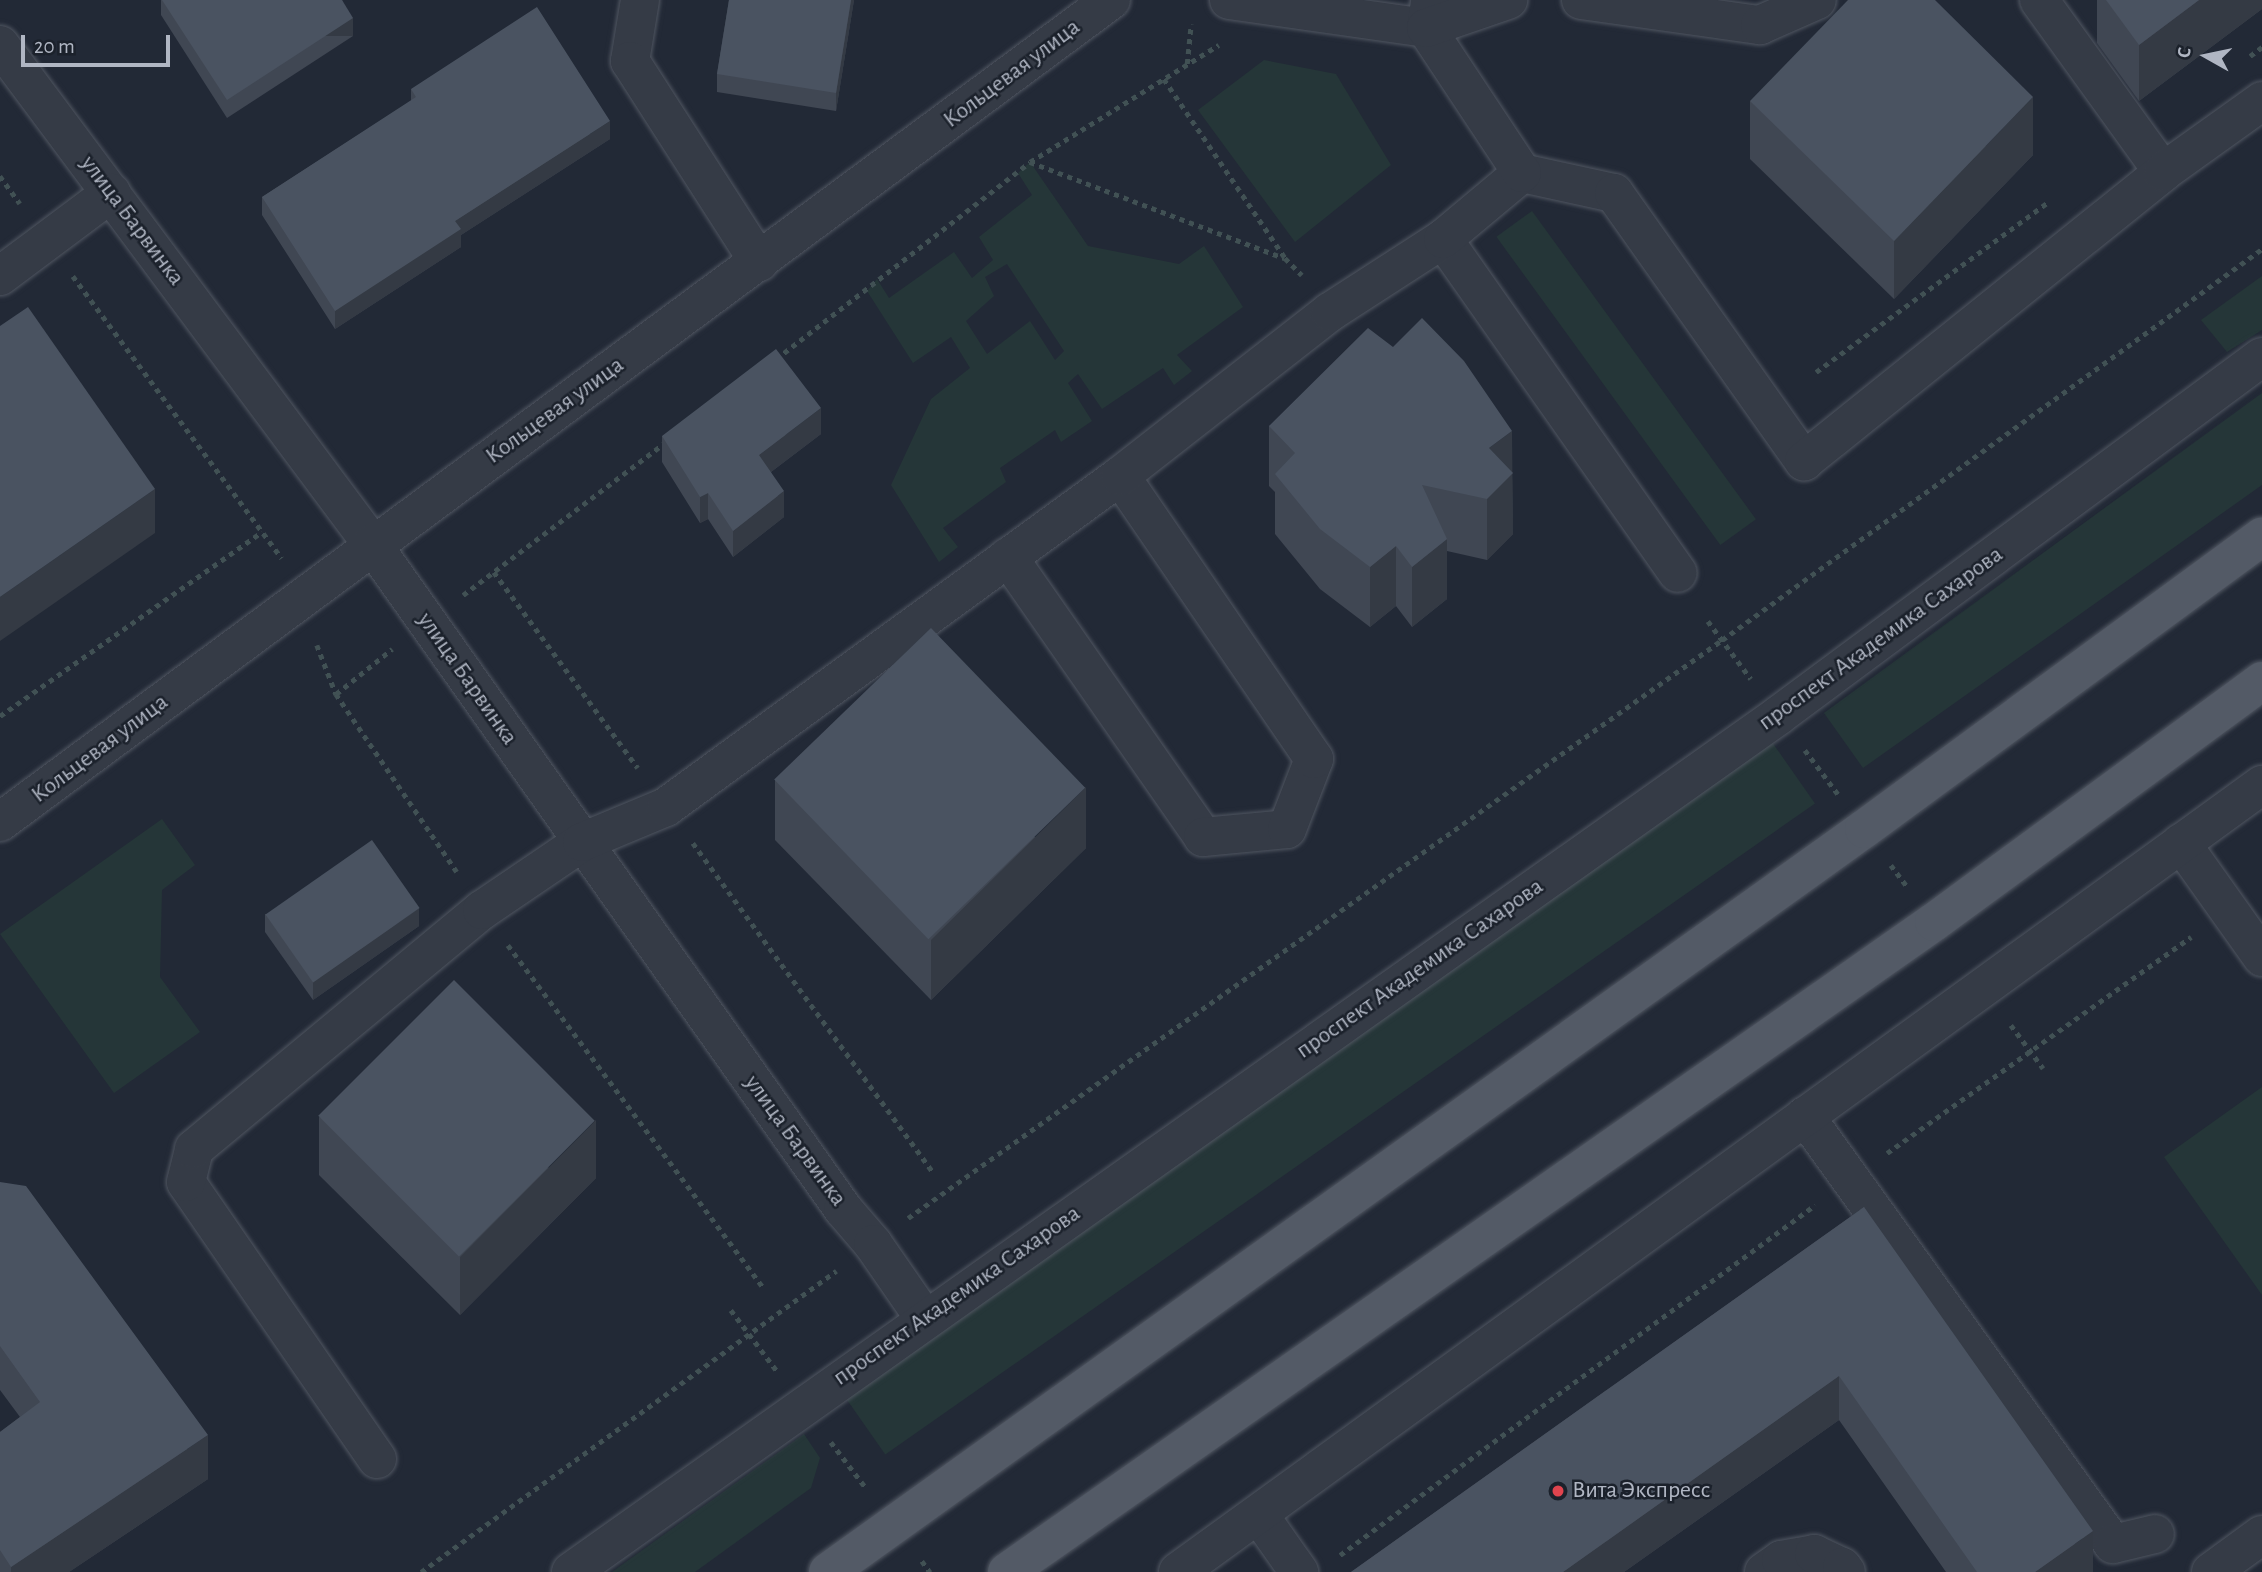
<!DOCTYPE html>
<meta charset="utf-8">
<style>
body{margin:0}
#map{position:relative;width:2262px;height:1572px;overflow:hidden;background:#222936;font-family:"Alegreya Sans",sans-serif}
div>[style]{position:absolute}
.green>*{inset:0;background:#253638;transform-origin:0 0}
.path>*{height:4.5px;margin-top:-2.25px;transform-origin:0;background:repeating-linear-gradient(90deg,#415154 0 5px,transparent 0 10px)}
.roads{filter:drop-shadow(0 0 2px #505661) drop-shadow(0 0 2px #505661)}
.minor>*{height:38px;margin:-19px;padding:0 19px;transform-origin:19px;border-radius:19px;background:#353b46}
.major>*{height:38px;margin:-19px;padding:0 19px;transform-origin:19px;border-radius:19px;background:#535a66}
.wall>*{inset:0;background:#404753}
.shaded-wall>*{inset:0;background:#343a44;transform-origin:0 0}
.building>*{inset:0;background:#4a5361;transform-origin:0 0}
.dots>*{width:19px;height:19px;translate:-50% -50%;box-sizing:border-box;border:4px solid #1b212b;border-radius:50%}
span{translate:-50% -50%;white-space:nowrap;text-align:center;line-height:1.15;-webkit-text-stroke:5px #1b212b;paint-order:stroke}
.street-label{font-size:24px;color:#b0b6c3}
.poi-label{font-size:24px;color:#b0b6c3}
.left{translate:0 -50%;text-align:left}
.north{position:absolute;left:2171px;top:21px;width:70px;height:70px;-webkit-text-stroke:5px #1b212b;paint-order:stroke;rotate:279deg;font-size:19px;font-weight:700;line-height:28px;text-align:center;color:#b0b6c3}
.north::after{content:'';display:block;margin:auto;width:24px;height:32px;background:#b0b6c3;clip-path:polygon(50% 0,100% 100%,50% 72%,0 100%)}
.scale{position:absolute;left:21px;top:35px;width:149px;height:32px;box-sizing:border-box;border:4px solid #b0b6c3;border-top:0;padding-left:9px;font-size:21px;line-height:24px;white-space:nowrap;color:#b0b6c3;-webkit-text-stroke:5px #1b212b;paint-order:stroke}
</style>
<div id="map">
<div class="green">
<div style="clip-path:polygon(1264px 60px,1336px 74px,1391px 165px,1295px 242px,1198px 110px)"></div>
<div style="clip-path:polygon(evenodd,1030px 162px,1088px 246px,1179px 264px,1204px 246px,1243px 307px,1177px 355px,1192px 371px,1174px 385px,1163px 368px,1102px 409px,1078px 374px,1068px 383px,1092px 421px,1061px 442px,1055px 430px,1000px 468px,1006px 482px,943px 528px,958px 547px,939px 562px,891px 485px,931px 399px,970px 368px,951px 337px,913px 363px,867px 291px,877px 279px,889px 298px,954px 252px,972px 278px,993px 260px,979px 237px,1032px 195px,1018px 173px,1030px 162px,1007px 264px,1064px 351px,1055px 360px,1030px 321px,987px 354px,966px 321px,994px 296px,985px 277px,1007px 264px)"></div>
<div style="left:1532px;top:211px;width:381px;height:44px;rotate:54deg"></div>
<div style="clip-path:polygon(2262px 276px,2262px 330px,2227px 352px,2201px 320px)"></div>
<div style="clip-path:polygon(2262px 393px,2262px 485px,1863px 768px,1824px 713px)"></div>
<div style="left:1772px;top:742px;width:75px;height:1135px;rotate:55deg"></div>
<div style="clip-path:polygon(162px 819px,195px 865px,162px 890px,160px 977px,200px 1032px,114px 1093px,0 934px)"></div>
<div style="clip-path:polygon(2262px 1087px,2262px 1295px,2164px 1157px)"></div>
<div style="clip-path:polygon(804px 1434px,820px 1458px,811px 1488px,695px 1572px,612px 1572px)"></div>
</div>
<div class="path">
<div style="left:2250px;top:56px;width:15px;rotate:-37deg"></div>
<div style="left:1187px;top:64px;width:40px;rotate:-84.3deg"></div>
<div style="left:1164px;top:79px;width:216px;rotate:55.9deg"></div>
<div style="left:1285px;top:258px;width:24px;rotate:45deg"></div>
<div style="left:1030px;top:162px;width:272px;rotate:20.7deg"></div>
<div style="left:0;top:176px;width:34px;rotate:54deg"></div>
<div style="left:73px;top:276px;width:351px;rotate:53.5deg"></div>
<div style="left:776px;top:359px;width:321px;rotate:-37.8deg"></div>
<div style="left:1030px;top:162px;width:222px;rotate:-31.8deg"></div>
<div style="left:1816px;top:372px;width:286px;rotate:-36.2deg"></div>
<div style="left:494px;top:572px;width:243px;rotate:53.7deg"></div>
<div style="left:463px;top:595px;width:254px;rotate:-37deg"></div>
<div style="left:1708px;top:621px;width:72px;rotate:53.4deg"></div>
<div style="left:317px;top:645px;width:53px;rotate:68.8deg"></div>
<div style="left:336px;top:694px;width:215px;rotate:55.8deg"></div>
<div style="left:336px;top:694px;width:72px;rotate:-38.8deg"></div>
<div style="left:0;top:716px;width:320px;rotate:-35.1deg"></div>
<div style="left:1805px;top:750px;width:55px;rotate:53.1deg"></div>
<div style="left:693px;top:843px;width:407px;rotate:53.9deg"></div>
<div style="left:1891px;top:865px;width:26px;rotate:53deg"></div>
<div style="left:508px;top:945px;width:427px;rotate:53.3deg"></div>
<div style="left:2011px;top:1025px;width:54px;rotate:53.3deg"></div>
<div style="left:1887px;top:1153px;width:373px;rotate:-35.4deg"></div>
<div style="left:908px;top:1218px;width:998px;rotate:-35.38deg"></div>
<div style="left:1722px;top:640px;width:667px;rotate:-35.91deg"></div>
<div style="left:731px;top:1310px;width:76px;rotate:53deg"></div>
<div style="left:831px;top:1442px;width:58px;rotate:52.7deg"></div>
<div style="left:1340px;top:1555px;width:590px;rotate:-36.38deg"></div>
<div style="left:922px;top:1561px;width:14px;rotate:54deg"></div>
<div style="left:421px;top:1572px;width:513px;rotate:-35.95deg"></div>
</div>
<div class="roads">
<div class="minor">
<div style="left:640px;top:0;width:62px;rotate:99.3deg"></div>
<div style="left:630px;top:61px;width:239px;rotate:57.3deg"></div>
<div style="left:1229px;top:0;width:199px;rotate:8.1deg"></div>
<div style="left:1426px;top:28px;width:26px;rotate:-81deg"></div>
<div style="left:1581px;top:0;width:181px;rotate:8deg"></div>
<div style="left:1760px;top:25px;width:62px;rotate:-23.7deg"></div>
<div style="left:2039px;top:0;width:212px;rotate:54.2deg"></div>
<div style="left:0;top:45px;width:622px;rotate:53.3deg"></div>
<div style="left:372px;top:544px;width:815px;rotate:54.69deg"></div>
<div style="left:843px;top:1209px;width:46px;rotate:49.4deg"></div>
<div style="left:873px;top:1244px;width:91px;rotate:55.3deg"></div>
<div style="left:1522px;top:173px;width:94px;rotate:12.3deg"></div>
<div style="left:1614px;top:193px;width:329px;rotate:54.7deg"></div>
<div style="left:1804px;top:461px;width:461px;rotate:-38.8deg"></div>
<div style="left:2163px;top:172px;width:122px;rotate:-35.6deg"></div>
<div style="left:1443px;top:239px;width:408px;rotate:54.9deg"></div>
<div style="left:0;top:276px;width:139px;rotate:-36.8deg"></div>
<div style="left:1008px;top:557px;width:341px;rotate:55.1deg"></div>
<div style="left:1203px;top:837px;width:84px;rotate:-5.4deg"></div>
<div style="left:1287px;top:829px;width:75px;rotate:-68.9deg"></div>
<div style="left:1314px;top:759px;width:343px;rotate:-124.4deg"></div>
<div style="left:0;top:822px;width:1382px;rotate:-36.5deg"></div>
<div style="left:2181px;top:843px;width:140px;rotate:54.6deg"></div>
<div style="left:1805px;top:1116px;width:527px;rotate:54.26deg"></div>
<div style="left:2113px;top:1544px;width:43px;rotate:-13.4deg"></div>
<div style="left:377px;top:1459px;width:336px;rotate:-124.6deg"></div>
<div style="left:186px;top:1182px;width:34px;rotate:-76deg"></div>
<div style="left:194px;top:1149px;width:374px;rotate:-39.7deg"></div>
<div style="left:482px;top:910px;width:121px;rotate:-34.2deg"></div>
<div style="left:582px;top:842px;width:91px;rotate:-22.6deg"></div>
<div style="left:666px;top:807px;width:562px;rotate:-36.09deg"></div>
<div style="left:1120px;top:476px;width:266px;rotate:-38deg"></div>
<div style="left:1330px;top:312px;width:135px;rotate:-32.9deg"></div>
<div style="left:1443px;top:239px;width:103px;rotate:-39.9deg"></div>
<div style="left:1522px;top:173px;width:174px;rotate:-123.5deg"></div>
<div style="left:1426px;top:28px;width:87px;rotate:-18.9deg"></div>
<div style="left:1259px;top:1515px;width:70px;rotate:54.9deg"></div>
<div style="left:571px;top:1572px;width:1481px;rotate:-35.35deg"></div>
<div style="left:1779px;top:715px;width:601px;rotate:-36.55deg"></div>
<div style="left:1178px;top:1572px;width:1340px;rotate:-35.98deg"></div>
<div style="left:1764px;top:1572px;width:21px;rotate:-35deg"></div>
<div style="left:1781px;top:1560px;width:34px;rotate:-10deg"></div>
<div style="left:1814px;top:1554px;width:31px;rotate:25deg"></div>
<div style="left:1842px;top:1567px;width:6px;rotate:51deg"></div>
<div style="left:2211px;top:1572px;width:63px;rotate:-36deg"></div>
</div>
<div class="major">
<div style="left:828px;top:1572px;width:1275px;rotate:-35.65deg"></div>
<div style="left:1864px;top:829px;width:494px;rotate:-36.3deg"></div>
<div style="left:1007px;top:1572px;width:1132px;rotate:-35.04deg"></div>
<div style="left:1934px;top:922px;width:407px;rotate:-36.3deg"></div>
</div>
</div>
<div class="wall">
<div style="clip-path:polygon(161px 0,342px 0,353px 36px,227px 118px,161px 15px)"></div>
<div style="clip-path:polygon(729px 0,854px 0,836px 111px,717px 92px,717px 74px)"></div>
<div style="clip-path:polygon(2097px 0,2262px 0,2262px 9px,2139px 101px,2097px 43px)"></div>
<div style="clip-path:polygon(411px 89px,610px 139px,461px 235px,461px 247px,335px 329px,262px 215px,262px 197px,411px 101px)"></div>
<div style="clip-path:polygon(1750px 101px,2033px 155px,1894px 299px,1750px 159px)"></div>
<div style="clip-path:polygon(1393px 347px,1512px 472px,1513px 534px,1487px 560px,1447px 551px,1447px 599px,1412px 627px,1396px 606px,1370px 627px,1320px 589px,1275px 534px,1275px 492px,1269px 486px,1269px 426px)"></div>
<div style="clip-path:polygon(821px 434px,771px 472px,784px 517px,733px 557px,708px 519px,700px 523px,662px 462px,662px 436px)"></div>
<div style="clip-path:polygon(775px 780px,1086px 848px,931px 1000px,775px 840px)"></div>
<div style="clip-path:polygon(265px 914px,419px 926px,313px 1000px,265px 932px)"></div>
<div style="clip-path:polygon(319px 1117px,596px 1178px,460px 1315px,319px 1175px)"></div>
<div style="clip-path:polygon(0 1182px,208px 1479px,69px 1572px,0 1572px,0 1432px,20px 1417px,0 1390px)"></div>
<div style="clip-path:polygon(1864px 1207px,2093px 1572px,1946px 1572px,1839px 1420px,1624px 1572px,1351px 1572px)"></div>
</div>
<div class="shaded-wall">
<div style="clip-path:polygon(851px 0,854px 0,836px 111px,836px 93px)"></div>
<div style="clip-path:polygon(2199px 0,2262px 0,2262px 9px,2139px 101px,2139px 45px)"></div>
<div style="left:353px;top:18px;width:18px;height:150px;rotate:90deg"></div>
<div style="clip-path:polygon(2033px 97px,2033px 155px,1894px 299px,1894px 241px)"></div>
<div style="clip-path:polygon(610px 121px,610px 139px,461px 235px,461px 247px,335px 329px,335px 311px,455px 221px)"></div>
<div style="clip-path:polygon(821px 408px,821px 434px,759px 481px,759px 455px)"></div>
<div style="clip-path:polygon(1512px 431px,1513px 534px,1487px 560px,1487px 499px,1489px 448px)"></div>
<div style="clip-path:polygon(155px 489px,155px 533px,0 641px,0 597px)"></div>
<div style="clip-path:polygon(784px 491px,784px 517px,733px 557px,733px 531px)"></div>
<div style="clip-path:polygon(708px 493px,708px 519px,700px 523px,700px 497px)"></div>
<div style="clip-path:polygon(1447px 539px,1447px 599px,1412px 627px,1412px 567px)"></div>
<div style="clip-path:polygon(1396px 546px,1396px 606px,1370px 627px,1370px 567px)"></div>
<div style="clip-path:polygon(1086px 787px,1086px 848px,931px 1000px,931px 940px)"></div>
<div style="clip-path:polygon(419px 908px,419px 926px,313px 1000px,313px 982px)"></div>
<div style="clip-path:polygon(596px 1120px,596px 1178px,460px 1315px,460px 1257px)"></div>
<div style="clip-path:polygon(1839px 1376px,1839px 1420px,1624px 1572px,1563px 1572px)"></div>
<div style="clip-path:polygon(208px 1435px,208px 1479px,69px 1572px,11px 1572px,11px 1567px)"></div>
<div style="clip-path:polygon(2093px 1531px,2093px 1572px,2035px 1572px)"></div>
</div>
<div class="building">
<div style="clip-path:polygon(162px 0,342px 0,353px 18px,227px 100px)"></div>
<div style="clip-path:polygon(729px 0,851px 0,836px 93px,717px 74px)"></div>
<div style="clip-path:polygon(1848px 0,1935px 0,2033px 97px,1894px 241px,1750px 101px)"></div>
<div style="clip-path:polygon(2106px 0,2199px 0,2139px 45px)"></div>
<div style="clip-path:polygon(537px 7px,610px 121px,455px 221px,461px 229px,335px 311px,262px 197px,416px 97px,411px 89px)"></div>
<div style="clip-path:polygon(28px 307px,155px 489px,0 597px,0 326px)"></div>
<div style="clip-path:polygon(1422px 318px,1464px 361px,1512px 431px,1489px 448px,1513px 473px,1487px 499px,1422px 485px,1447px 539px,1412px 567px,1396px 546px,1370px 567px,1320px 529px,1275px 474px,1295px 453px,1269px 426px,1368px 328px,1393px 347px)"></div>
<div style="clip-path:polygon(776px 349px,821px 408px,759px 455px,784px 491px,733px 531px,708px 493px,700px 497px,662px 436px)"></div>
<div style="left:931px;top:628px;width:222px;height:218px;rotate:46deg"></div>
<div style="left:372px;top:840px;width:83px;height:130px;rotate:55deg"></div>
<div style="left:454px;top:980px;width:199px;height:192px;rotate:45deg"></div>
<div style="clip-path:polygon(0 1182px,26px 1186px,208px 1435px,11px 1567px,0 1550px,0 1432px,40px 1402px,0 1346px)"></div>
<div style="clip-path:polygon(1864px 1207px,2093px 1531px,2035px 1572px,1977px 1572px,1839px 1376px,1563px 1572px,1351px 1572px)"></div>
</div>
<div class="dots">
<div style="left:1558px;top:1491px;background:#e0444e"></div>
</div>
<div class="street-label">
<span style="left:1012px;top:74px;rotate:-37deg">Кольцевая улица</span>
<span style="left:132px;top:221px;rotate:53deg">улица Барвинка</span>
<span style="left:555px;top:411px;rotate:-36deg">Кольцевая улица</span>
<span style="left:1881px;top:639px;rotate:-36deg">проспект Академика Сахарова</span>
<span style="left:467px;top:679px;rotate:55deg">улица Барвинка</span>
<span style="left:100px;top:749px;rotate:-37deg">Кольцевая улица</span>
<span style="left:1420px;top:969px;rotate:-35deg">проспект Академика Сахарова</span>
<span style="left:795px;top:1141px;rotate:54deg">улица Барвинка</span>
<span style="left:957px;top:1296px;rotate:-35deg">проспект Академика Сахарова</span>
</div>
<div class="poi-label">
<span class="left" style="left:1572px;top:1491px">Вита Экспресс</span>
</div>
<div class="north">С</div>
<div class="scale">20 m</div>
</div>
